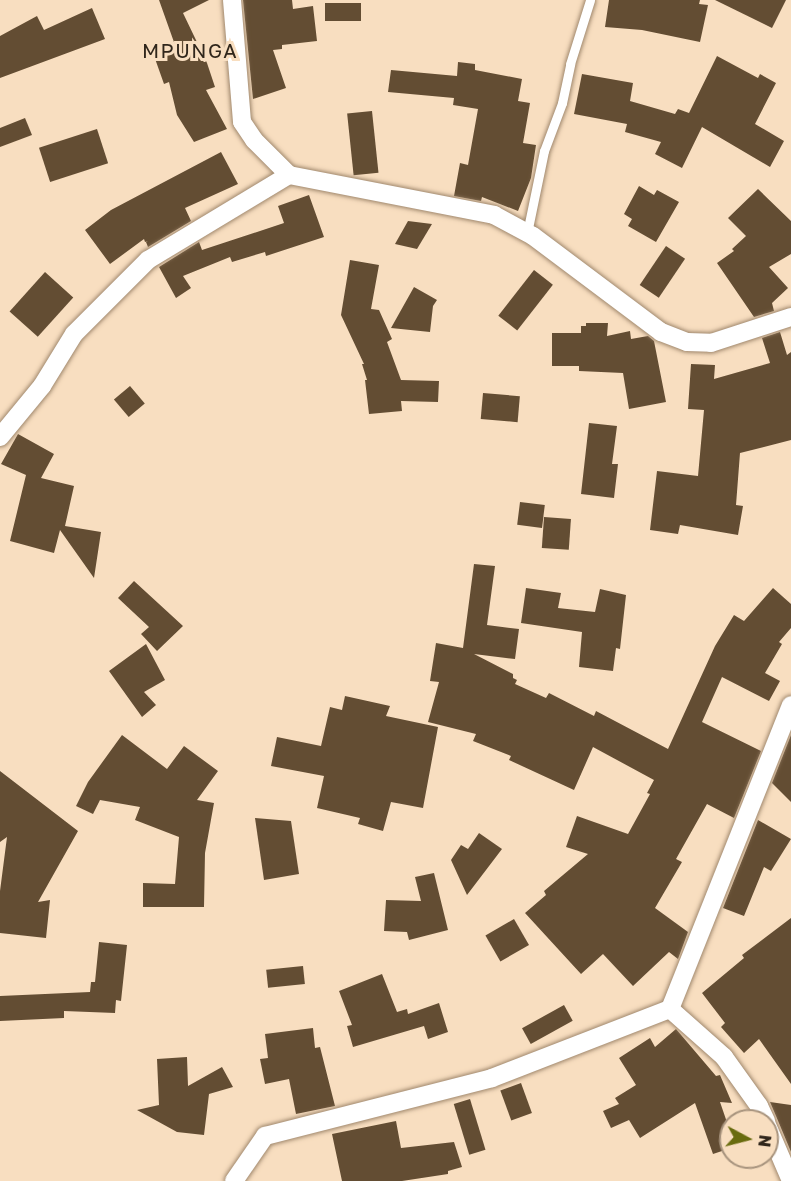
<!DOCTYPE html>
<style>
body{margin:0}
#map{position:relative;width:791px;height:1181px;overflow:hidden;background:#f8dec0;font-family:"Golos Text",sans-serif}
div>[style]{position:absolute}
.building>*{inset:0;background:#634d33;transform-origin:0 0}
.roads{filter:drop-shadow(0 0 2px #a0886d) drop-shadow(0 0 2px #a0886d)}
.service>*{height:9px;margin:-4.5px;padding:0 4.5px;transform-origin:4.5px;border-radius:4.5px;background:#fff}
.minor>*{height:18px;margin:-9px;padding:0 9px;transform-origin:9px;border-radius:9px;background:#fff}
span{translate:-50% -50%;white-space:nowrap;text-align:center;line-height:1.15;-webkit-text-stroke:6px #f8dec0;paint-order:stroke}
.quarter-label{font-size:20px;color:#30261b;letter-spacing:1.5px}
.north{position:absolute;left:719px;top:1109px;width:60px;height:60px;box-sizing:border-box;background:#f8dec0;border:2px solid #a8947e;border-radius:50%;rotate:97deg;font-size:16px;font-weight:700;line-height:24px;text-align:center;color:#30261b}
.north::after{content:'';display:block;margin:auto;width:21px;height:27px;background:#696c0f;clip-path:polygon(50% 0,100% 100%,50% 72%,0 100%)}
</style>
<div id="map">
<div class="building">
<div style="clip-path:polygon(159px 0,209px 0,183px 13px,207px 63px,215px 87px,206px 90px,227px 129px,194px 142px,177px 115px,169px 82px,164px 84px,153px 53px,175px 45px)"></div>
<div style="clip-path:polygon(243px 0,292px 0,293px 9px,313px 6px,317px 41px,282px 45px,282px 49px,273px 50px,286px 88px,253px 99px)"></div>
<div style="clip-path:polygon(609px 0,700px 0,699px 4px,708px 5px,700px 42px,642px 30px,605px 27px)"></div>
<div style="clip-path:polygon(715px 0,786px 0,772px 28px)"></div>
<div style="left:325px;top:3px;width:36px;height:18px"></div>
<div style="clip-path:polygon(92px 8px,105px 39px,0 78px,0 36px,37px 16px,44px 30px)"></div>
<div style="clip-path:polygon(717px 56px,758px 78px,760px 74px,776px 83px,755px 124px,784px 141px,770px 167px,702px 127px,682px 168px,655px 154px,661px 142px,625px 132px,627px 124px,574px 114px,582px 74px,633px 83px,630px 101px,675px 114px,678px 109px,689px 113px)"></div>
<div style="clip-path:polygon(458px 62px,475px 64px,475px 70px,522px 79px,518px 101px,530px 103px,523px 143px,536px 145px,531px 178px,518px 211px,482px 197px,481px 201px,454px 196px,460px 163px,468px 165px,478px 109px,453px 105px,454px 98px,388px 92px,391px 70px,457px 76px)"></div>
<div style="left:372px;top:111px;width:62px;height:25px;rotate:84deg"></div>
<div style="clip-path:polygon(25px 118px,32px 135px,0 147px,0 128px)"></div>
<div style="left:97px;top:129px;width:36px;height:61px;rotate:72deg"></div>
<div style="clip-path:polygon(221px 152px,238px 184px,185px 208px,191px 221px,148px 247px,146px 242px,148px 241px,145px 242px,144px 239px,110px 264px,85px 230px,111px 210px)"></div>
<div style="clip-path:polygon(639px 186px,654px 195px,657px 190px,679px 202px,656px 242px,628px 226px,632px 219px,624px 214px)"></div>
<div style="clip-path:polygon(758px 189px,791px 221px,791px 254px,769px 267px,788px 288px,772px 303px,774px 311px,754px 317px,717px 263px,734px 251px,732px 249px,746px 236px,728px 218px)"></div>
<div style="clip-path:polygon(309px 195px,324px 237px,266px 256px,265px 252px,232px 262px,230px 257px,183px 276px,191px 288px,176px 298px,159px 267px,199px 242px,202px 250px,284px 223px,278px 206px)"></div>
<div style="clip-path:polygon(408px 221px,432px 224px,417px 249px,395px 244px)"></div>
<div style="left:666px;top:246px;width:23px;height:47px;rotate:34deg"></div>
<div style="clip-path:polygon(350px 260px,379px 265px,371px 309px,379px 310px,392px 339px,387px 342px,401px 380px,439px 381px,438px 402px,401px 401px,402px 411px,369px 414px,365px 380px,367px 380px,362px 364px,364px 364px,341px 315px)"></div>
<div style="left:534px;top:270px;width:24px;height:58px;rotate:38deg"></div>
<div style="left:45px;top:272px;width:38px;height:53px;rotate:42deg"></div>
<div style="clip-path:polygon(414px 287px,437px 300px,433px 306px,430px 332px,391px 328px)"></div>
<div style="clip-path:polygon(586px 323px,608px 323px,607px 336px,630px 331px,631px 339px,648px 336px,654px 341px,666px 402px,629px 409px,623px 373px,579px 371px,579px 366px,552px 366px,552px 333px,581px 333px,581px 326px,586px 326px)"></div>
<div style="clip-path:polygon(780px 332px,787px 355px,791px 352px,791px 440px,740px 453px,736px 505px,743px 506px,738px 535px,680px 525px,678px 534px,650px 530px,657px 471px,698px 476px,704px 410px,688px 409px,691px 364px,715px 365px,714px 379px,770px 363px,762px 338px)"></div>
<div style="left:130px;top:386px;width:23px;height:21px;rotate:50deg"></div>
<div style="left:483px;top:393px;width:37px;height:26px;rotate:5deg"></div>
<div style="clip-path:polygon(589px 423px,617px 426px,612px 464px,618px 464px,614px 498px,581px 494px)"></div>
<div style="clip-path:polygon(18px 434px,54px 454px,41px 478px,74px 486px,65px 526px,101px 532px,94px 578px,60px 530px,54px 553px,10px 541px,26px 475px,1px 464px)"></div>
<div style="left:520px;top:502px;width:25px;height:23px;rotate:7deg"></div>
<div style="left:544px;top:517px;width:27px;height:31px;rotate:4deg"></div>
<div style="clip-path:polygon(474px 564px,495px 566px,487px 625px,519px 629px,515px 659px,474px 654px,513px 674px,513px 678px,517px 680px,515px 684px,546px 698px,549px 693px,594px 716px,596px 711px,668px 749px,715px 646px,734px 615px,744px 621px,773px 588px,791px 604px,791px 628px,779px 642px,782px 644px,765px 673px,780px 681px,769px 701px,722px 677px,702px 722px,761px 751px,734px 818px,707px 804px,676px 859px,682px 862px,655px 908px,688px 932px,678px 959px,669px 952px,633px 986px,603px 954px,581px 974px,525px 913px,546px 895px,544px 891px,588px 854px,566px 847px,577px 816px,628px 834px,650px 794px,647px 793px,654px 780px,593px 747px,574px 790px,509px 760px,511px 756px,473px 741px,476px 734px,428px 722px,439px 682px,430px 681px,436px 643px,463px 648px)"></div>
<div style="clip-path:polygon(134px 581px,183px 626px,157px 651px,141px 634px,149px 627px,118px 598px)"></div>
<div style="clip-path:polygon(526px 588px,561px 593px,558px 608px,595px 612px,600px 589px,626px 595px,620px 649px,616px 648px,613px 671px,579px 667px,582px 632px,521px 623px)"></div>
<div style="clip-path:polygon(146px 644px,165px 680px,144px 692px,156px 705px,142px 717px,109px 671px)"></div>
<div style="clip-path:polygon(345px 696px,390px 706px,386px 716px,438px 727px,423px 808px,391px 802px,383px 831px,358px 824px,360px 818px,317px 808px,324px 776px,271px 766px,277px 737px,321px 746px,330px 707px,342px 710px)"></div>
<div style="clip-path:polygon(122px 735px,167px 769px,184px 746px,218px 771px,197px 800px,214px 803px,205px 853px,204px 907px,143px 907px,143px 883px,175px 884px,179px 837px,135px 820px,140px 807px,100px 800px,93px 814px,76px 806px,88px 782px)"></div>
<div style="clip-path:polygon(791px 735px,791px 802px,772px 783px)"></div>
<div style="clip-path:polygon(0 771px,78px 831px,38px 902px,50px 900px,46px 938px,0 933px,0 891px,7px 837px,0 842px)"></div>
<div style="clip-path:polygon(255px 818px,291px 821px,299px 874px,264px 880px)"></div>
<div style="clip-path:polygon(758px 820px,791px 839px,771px 871px,764px 867px,744px 916px,723px 908px)"></div>
<div style="clip-path:polygon(479px 833px,502px 849px,467px 895px,451px 860px,461px 845px,468px 849px)"></div>
<div style="clip-path:polygon(434px 873px,448px 930px,409px 940px,407px 932px,384px 931px,386px 900px,421px 901px,415px 877px)"></div>
<div style="clip-path:polygon(791px 918px,791px 1084px,759px 1039px,744px 1053px,721px 1027px,725px 1023px,702px 993px,744px 958px,742px 955px)"></div>
<div style="left:514px;top:919px;width:30px;height:33px;rotate:60deg"></div>
<div style="clip-path:polygon(99px 942px,127px 945px,121px 1001px,116px 1000px,115px 1013px,64px 1011px,64px 1018px,0 1021px,0 996px,90px 992px,91px 982px,95px 982px)"></div>
<div style="left:303px;top:966px;width:18px;height:37px;rotate:84deg"></div>
<div style="clip-path:polygon(382px 974px,397px 1012px,407px 1009px,408px 1014px,439px 1003px,448px 1032px,428px 1039px,424px 1026px,353px 1047px,347px 1026px,352px 1025px,339px 991px)"></div>
<div style="left:564px;top:1005px;width:18px;height:48px;rotate:61deg"></div>
<div style="clip-path:polygon(313px 1028px,315px 1048px,320px 1047px,335px 1106px,296px 1114px,289px 1079px,265px 1084px,260px 1059px,268px 1058px,265px 1034px)"></div>
<div style="clip-path:polygon(676px 1029px,716px 1076px,720px 1075px,732px 1103px,720px 1102px,731px 1134px,731px 1148px,713px 1154px,695px 1103px,640px 1138px,629px 1120px,611px 1128px,603px 1111px,619px 1104px,615px 1098px,636px 1085px,619px 1058px,650px 1038px,655px 1047px)"></div>
<div style="clip-path:polygon(187px 1057px,188px 1086px,222px 1067px,233px 1087px,209px 1094px,204px 1135px,177px 1132px,137px 1110px,159px 1105px,157px 1059px)"></div>
<div style="left:521px;top:1083px;width:32px;height:22px;rotate:70deg"></div>
<div style="left:470px;top:1099px;width:53px;height:17px;rotate:73deg"></div>
<div style="clip-path:polygon(770px 1102px,791px 1105px,791px 1152px,776px 1116px)"></div>
<div style="clip-path:polygon(396px 1121px,401px 1148px,454px 1142px,462px 1167px,448px 1171px,448px 1174px,402px 1181px,342px 1181px,332px 1134px)"></div>
</div>
<div class="roads">
<div class="service">
<div style="left:527px;top:233px;width:84px;rotate:-78.3deg"></div>
<div style="left:544px;top:151px;width:51px;rotate:-69.4deg"></div>
<div style="left:562px;top:103px;width:40px;rotate:-78deg"></div>
<div style="left:570px;top:64px;width:67px;rotate:-72.6deg"></div>
</div>
<div class="minor">
<div style="left:232px;top:0;width:122px;rotate:85.3deg"></div>
<div style="left:242px;top:122px;width:22px;rotate:56deg"></div>
<div style="left:254px;top:140px;width:49px;rotate:45deg"></div>
<div style="left:289px;top:175px;width:209px;rotate:11deg"></div>
<div style="left:494px;top:215px;width:44px;rotate:28.3deg"></div>
<div style="left:533px;top:236px;width:160px;rotate:36.9deg"></div>
<div style="left:661px;top:332px;width:28px;rotate:21deg"></div>
<div style="left:687px;top:342px;width:24px;rotate:2deg"></div>
<div style="left:711px;top:343px;width:84px;rotate:-18deg"></div>
<div style="left:0;top:437px;width:66px;rotate:-50.5deg"></div>
<div style="left:42px;top:386px;width:61px;rotate:-58.4deg"></div>
<div style="left:74px;top:334px;width:105px;rotate:-45deg"></div>
<div style="left:148px;top:260px;width:165px;rotate:-31.1deg"></div>
<div style="left:670px;top:1009px;width:72px;rotate:41.6deg"></div>
<div style="left:724px;top:1057px;width:60px;rotate:54.5deg"></div>
<div style="left:759px;top:1106px;width:17px;rotate:65deg"></div>
<div style="left:767px;top:1125px;width:61px;rotate:66.8deg"></div>
<div style="left:234px;top:1181px;width:55px;rotate:-55.4deg"></div>
<div style="left:265px;top:1136px;width:234px;rotate:-14.3deg"></div>
<div style="left:492px;top:1078px;width:191px;rotate:-21.2deg"></div>
<div style="left:670px;top:1009px;width:327px;rotate:-68.3deg"></div>
</div>
</div>
<div class="quarter-label">
<span style="left:190px;top:50px">MPUNGA</span>
</div>
<div class="north">N</div>
</div>
